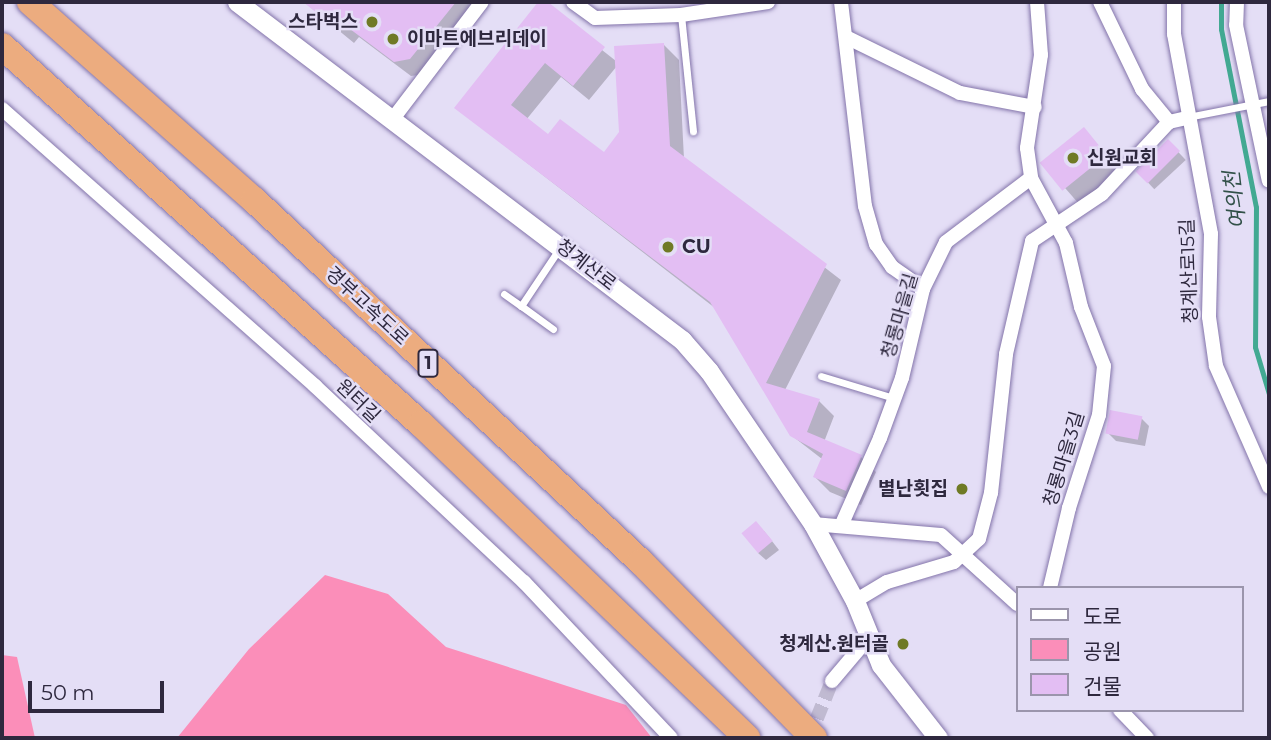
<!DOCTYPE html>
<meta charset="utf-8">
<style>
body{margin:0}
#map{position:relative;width:1271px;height:740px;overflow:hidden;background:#e4def6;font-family:Montserrat,"Noto Sans KR",sans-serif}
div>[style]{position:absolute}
.green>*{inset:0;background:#fb8eb9}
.shadow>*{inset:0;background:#0003;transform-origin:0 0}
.stream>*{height:5px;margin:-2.5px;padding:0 2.5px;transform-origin:2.5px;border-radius:2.5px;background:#42a992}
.building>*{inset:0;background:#e3bef3;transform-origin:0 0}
.street-tunnel>*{height:14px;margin-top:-7px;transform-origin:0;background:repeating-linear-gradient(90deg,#c0bad1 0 14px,transparent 0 21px)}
.roads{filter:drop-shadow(0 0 2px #8374aa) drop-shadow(0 0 2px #8374aa)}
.lane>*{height:7px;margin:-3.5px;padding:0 3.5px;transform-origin:3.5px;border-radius:3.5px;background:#fff}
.street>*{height:14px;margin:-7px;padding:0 7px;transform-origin:7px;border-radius:7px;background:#fff}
.secondary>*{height:19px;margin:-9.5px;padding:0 9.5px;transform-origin:9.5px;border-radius:9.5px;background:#fff}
.highway>*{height:26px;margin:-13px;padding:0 13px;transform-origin:13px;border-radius:13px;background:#ecac7f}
.dots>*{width:19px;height:19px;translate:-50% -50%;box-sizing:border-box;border:4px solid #e4def6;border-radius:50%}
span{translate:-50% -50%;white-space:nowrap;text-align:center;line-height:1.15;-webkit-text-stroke:5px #e4def6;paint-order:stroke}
.shield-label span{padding:2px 5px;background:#e4def6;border:2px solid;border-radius:5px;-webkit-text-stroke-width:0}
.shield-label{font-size:18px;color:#2e283e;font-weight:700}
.poi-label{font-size:19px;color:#2e283e;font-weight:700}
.right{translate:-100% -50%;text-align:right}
.left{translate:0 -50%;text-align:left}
.street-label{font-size:19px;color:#2e283e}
.water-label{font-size:21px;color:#325149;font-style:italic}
.frame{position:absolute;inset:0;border:4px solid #2e283e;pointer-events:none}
.legend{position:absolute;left:1016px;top:586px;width:228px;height:126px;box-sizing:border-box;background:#e4def6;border:2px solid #9b95ac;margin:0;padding:9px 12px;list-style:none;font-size:21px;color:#2e283e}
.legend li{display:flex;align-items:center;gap:14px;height:35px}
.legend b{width:35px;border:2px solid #9b95ac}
.scale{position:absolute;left:28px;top:681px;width:136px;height:32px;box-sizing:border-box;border:4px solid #2e283e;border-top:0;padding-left:9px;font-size:21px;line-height:24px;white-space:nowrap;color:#2e283e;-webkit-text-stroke:5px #e4def6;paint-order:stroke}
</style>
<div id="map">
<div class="green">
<div style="clip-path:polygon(325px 575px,388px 594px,446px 647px,626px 705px,652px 738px,177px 738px,249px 649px)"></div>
<div style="clip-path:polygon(2px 655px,17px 657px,35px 738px,2px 738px)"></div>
</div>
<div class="shadow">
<div style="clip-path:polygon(304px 2px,390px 2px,398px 8px,403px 2px,483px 2px,426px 74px,411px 76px,359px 37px,354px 43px)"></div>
<div style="clip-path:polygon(evenodd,541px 2px,616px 61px,663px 44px,679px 60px,684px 159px,841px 280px,785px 390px,819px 401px,834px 416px,824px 442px,861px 457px,876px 472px,861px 505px,830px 492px,815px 477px,822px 459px,791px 435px,715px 308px,456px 108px,541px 2px,617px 66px,620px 133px,604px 154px,548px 137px,526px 120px,561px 77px,589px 100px,617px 66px)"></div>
<div style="left:1084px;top:129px;width:56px;height:53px;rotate:49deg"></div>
<div style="left:1168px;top:141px;width:26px;height:43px;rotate:47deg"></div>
<div style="clip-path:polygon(1141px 418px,1149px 426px,1145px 446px,1116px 441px,1108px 433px)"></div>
<div style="clip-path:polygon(764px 531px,779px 550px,766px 560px,758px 553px)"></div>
</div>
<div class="stream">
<div style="left:1221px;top:2px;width:27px;rotate:90deg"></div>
<div style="left:1221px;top:29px;width:181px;rotate:78.9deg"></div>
<div style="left:1256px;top:207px;width:140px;rotate:90.4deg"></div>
<div style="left:1255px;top:347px;width:49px;rotate:73.4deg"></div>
</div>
<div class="building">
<div style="clip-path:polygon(303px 2px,456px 2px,410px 59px,394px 62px,342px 23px,337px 29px)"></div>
<div style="clip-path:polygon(538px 2px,548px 2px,605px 47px,573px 86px,545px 63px,511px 105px,548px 134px,560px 119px,604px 152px,619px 132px,614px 46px,664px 43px,670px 146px,827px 264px,766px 383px,820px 399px,807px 432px,862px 455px,846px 491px,813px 477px,823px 454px,790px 436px,710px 302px,454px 108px)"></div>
<div style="left:1084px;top:127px;width:36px;height:57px;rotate:51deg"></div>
<div style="left:1168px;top:139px;width:17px;height:46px;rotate:45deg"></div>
<div style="left:1110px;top:410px;width:33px;height:24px;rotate:11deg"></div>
<div style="left:756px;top:521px;width:26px;height:19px;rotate:50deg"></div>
</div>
<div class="street-tunnel">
<div style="left:809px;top:738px;width:61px;rotate:-68deg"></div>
</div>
<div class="roads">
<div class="lane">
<div style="left:681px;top:15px;width:117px;rotate:84.1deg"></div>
<div style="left:1188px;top:117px;width:83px;rotate:-11.2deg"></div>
<div style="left:504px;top:294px;width:21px;rotate:35deg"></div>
<div style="left:553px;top:329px;width:39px;rotate:-144deg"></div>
<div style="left:521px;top:306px;width:69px;rotate:-56.3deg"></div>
<div style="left:821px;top:376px;width:76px;rotate:16.8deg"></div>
</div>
<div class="street">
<div style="left:573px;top:2px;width:27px;rotate:36deg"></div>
<div style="left:595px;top:18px;width:86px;rotate:-2deg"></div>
<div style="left:681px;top:15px;width:88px;rotate:-8.5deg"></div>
<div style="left:841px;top:2px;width:205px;rotate:83.3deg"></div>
<div style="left:865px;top:206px;width:40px;rotate:74deg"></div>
<div style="left:876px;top:244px;width:28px;rotate:55deg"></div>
<div style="left:892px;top:267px;width:38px;rotate:35deg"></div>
<div style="left:1037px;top:2px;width:53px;rotate:85.7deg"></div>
<div style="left:1041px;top:55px;width:94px;rotate:98.6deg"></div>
<div style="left:1027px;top:148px;width:30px;rotate:82deg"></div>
<div style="left:1031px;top:178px;width:74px;rotate:61.7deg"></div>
<div style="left:1066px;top:243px;width:66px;rotate:76.8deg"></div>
<div style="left:1081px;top:307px;width:63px;rotate:68.7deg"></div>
<div style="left:1104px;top:366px;width:49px;rotate:95.8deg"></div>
<div style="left:1099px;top:415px;width:98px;rotate:107.9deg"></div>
<div style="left:1069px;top:508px;width:82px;rotate:103.4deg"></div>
<div style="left:1100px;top:2px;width:97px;rotate:64.2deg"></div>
<div style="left:1142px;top:89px;width:43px;rotate:50.7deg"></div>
<div style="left:1174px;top:2px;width:32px;rotate:90deg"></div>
<div style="left:1174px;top:34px;width:203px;rotate:79.5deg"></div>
<div style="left:1211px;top:234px;width:83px;rotate:91.4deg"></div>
<div style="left:1209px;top:317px;width:49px;rotate:81.9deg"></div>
<div style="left:1216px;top:366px;width:132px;rotate:66.3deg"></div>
<div style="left:1237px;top:2px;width:23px;rotate:92deg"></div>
<div style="left:1236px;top:25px;width:159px;rotate:78.1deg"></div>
<div style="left:846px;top:37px;width:127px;rotate:26.2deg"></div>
<div style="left:960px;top:93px;width:76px;rotate:10.6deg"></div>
<div style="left:2px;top:109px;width:418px;rotate:41.5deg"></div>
<div style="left:315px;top:386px;width:287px;rotate:43.2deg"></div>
<div style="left:524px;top:582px;width:214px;rotate:46.7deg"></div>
<div style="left:392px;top:120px;width:148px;rotate:-52.7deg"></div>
<div style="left:813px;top:524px;width:128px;rotate:4.9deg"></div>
<div style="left:941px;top:535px;width:103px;rotate:42.2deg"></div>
<div style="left:841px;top:526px;width:96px;rotate:-66.1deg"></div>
<div style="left:880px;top:438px;width:64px;rotate:-69.9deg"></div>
<div style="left:902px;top:378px;width:91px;rotate:-76.7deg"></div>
<div style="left:923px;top:289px;width:52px;rotate:-63.9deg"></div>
<div style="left:946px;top:242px;width:106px;rotate:-37deg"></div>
<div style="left:855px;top:601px;width:37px;rotate:-31deg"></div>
<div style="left:887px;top:582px;width:70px;rotate:-16.6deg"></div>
<div style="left:954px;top:562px;width:34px;rotate:-43deg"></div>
<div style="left:979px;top:539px;width:48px;rotate:-75.4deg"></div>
<div style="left:991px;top:493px;width:140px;rotate:-83.8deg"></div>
<div style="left:1006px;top:354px;width:116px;rotate:-77deg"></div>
<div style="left:1032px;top:241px;width:84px;rotate:-33.9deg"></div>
<div style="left:1102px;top:194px;width:98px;rotate:-47.1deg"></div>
<div style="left:1169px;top:122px;width:18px;rotate:-13deg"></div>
<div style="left:832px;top:681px;width:59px;rotate:-49.8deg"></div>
<div style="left:1120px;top:710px;width:39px;rotate:46deg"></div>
</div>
<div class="secondary">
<div style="left:237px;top:2px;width:559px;rotate:37.22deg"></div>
<div style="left:682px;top:340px;width:41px;rotate:48.9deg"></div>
<div style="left:709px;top:371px;width:185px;rotate:55.8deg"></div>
<div style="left:813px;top:524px;width:88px;rotate:61.4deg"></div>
<div style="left:855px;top:601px;width:69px;rotate:67.9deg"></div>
<div style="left:881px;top:665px;width:93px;rotate:52deg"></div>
</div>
<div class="highway">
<div style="left:30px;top:2px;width:299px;rotate:41.5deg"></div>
<div style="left:254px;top:200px;width:530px;rotate:43.09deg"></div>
<div style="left:641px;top:562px;width:247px;rotate:45.5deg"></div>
<div style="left:2px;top:46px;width:564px;rotate:42.06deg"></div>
<div style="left:421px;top:424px;width:453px;rotate:43.9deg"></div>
</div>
</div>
<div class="dots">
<div style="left:372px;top:22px;background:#6f7a25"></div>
<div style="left:393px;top:39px;background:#6f7a25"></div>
<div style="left:1073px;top:158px;background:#6f7a25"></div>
<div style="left:668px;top:247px;background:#6f7a25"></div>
<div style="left:962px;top:489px;background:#6f7a25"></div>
<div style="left:903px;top:644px;background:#6f7a25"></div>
</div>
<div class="shield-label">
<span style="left:428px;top:363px">1</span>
</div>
<div class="poi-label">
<span class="right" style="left:358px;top:22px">스타벅스</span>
<span class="left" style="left:407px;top:39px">이마트에브리데이</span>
<span class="left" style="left:1087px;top:158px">신원교회</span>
<span class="left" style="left:682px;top:247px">CU</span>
<span class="right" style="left:948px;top:489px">별난횟집</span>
<span class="right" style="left:889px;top:644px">청계산.원터골</span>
</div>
<div class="street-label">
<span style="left:586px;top:265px;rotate:38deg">청계산로</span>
<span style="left:1189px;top:271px;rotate:-92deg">청계산로15길</span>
<span style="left:367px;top:306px;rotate:43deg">경부고속도로</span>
<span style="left:900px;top:316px;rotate:-74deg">청룡마을길</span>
<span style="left:358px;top:401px;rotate:44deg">원터길</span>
<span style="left:1064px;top:459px;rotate:-73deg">청룡마을3길</span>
</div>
<div class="water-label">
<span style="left:1235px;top:200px;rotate:-97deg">여의천</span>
</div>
<div class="frame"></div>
<ul class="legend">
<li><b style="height:9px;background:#fff"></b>도로</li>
<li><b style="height:19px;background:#fb8eb9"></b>공원</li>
<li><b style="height:19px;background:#e3bef3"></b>건물</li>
</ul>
<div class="scale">50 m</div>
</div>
